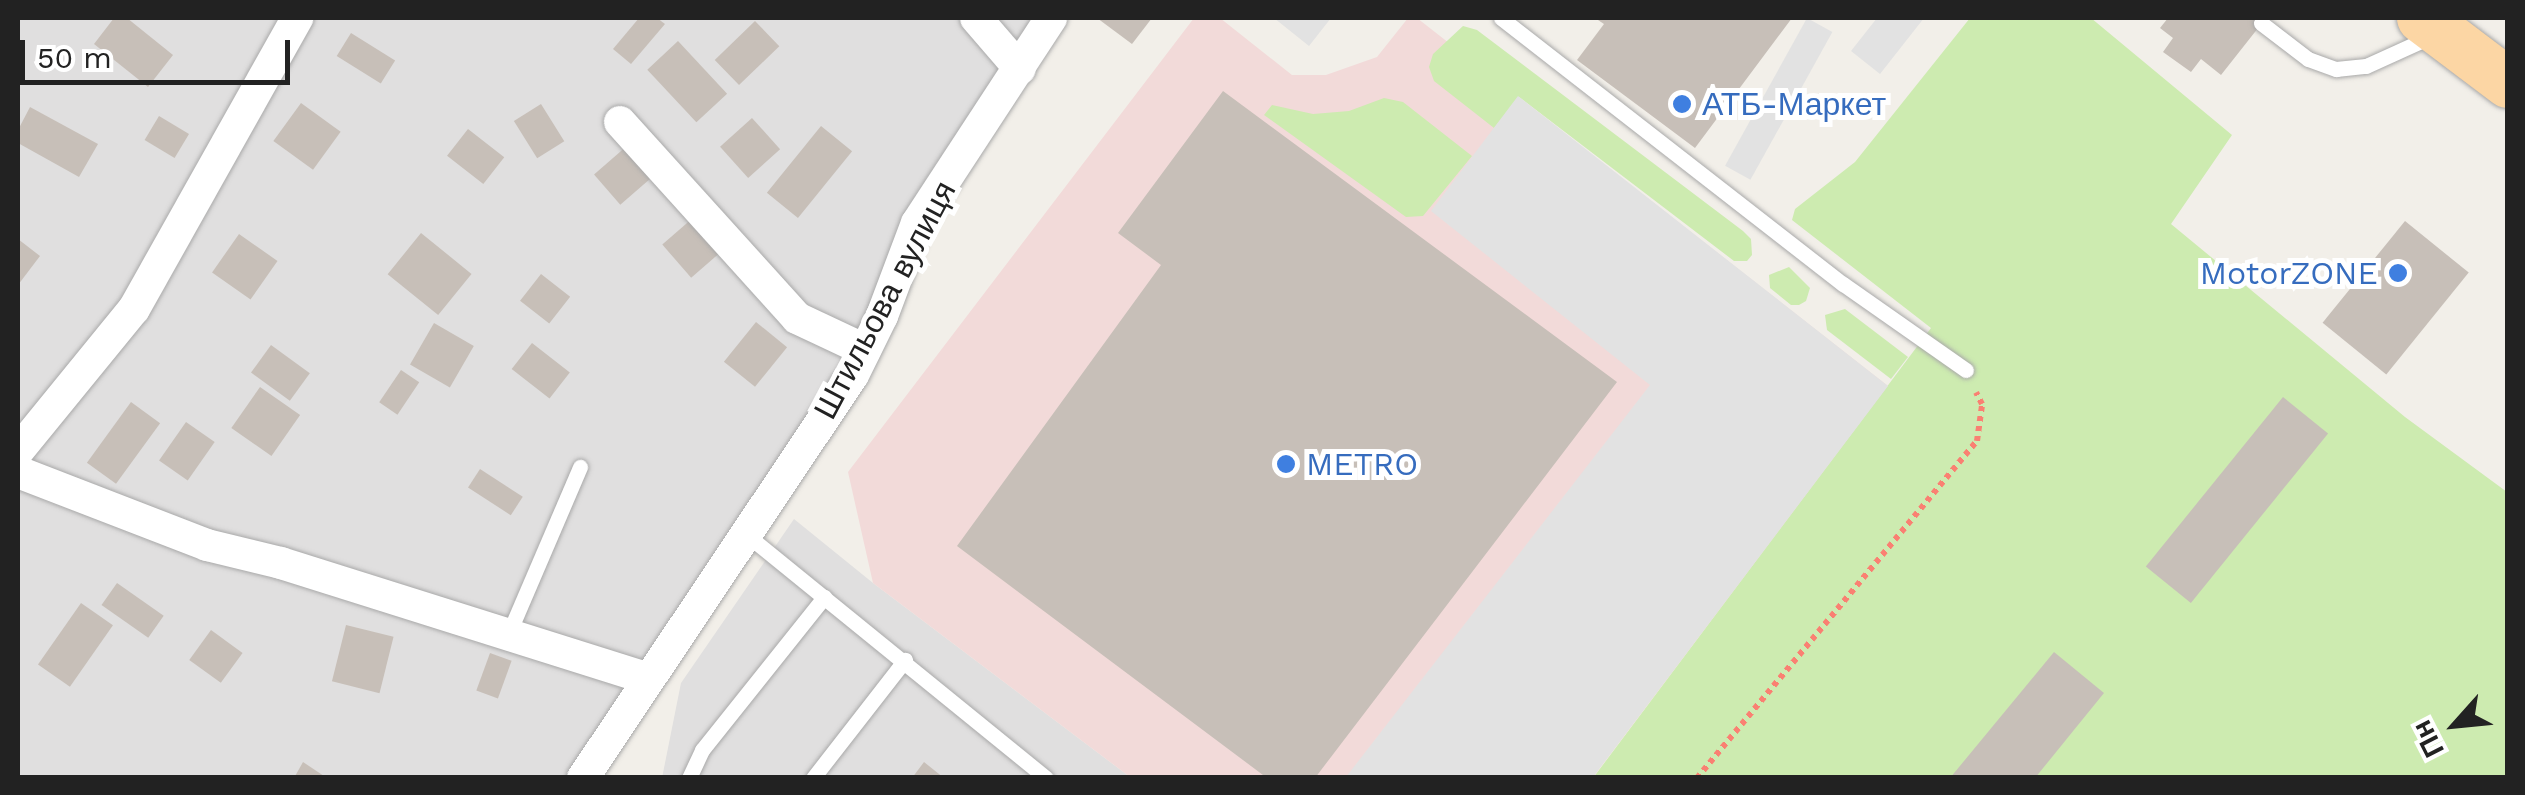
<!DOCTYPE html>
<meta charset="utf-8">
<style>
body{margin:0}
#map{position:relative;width:2525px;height:795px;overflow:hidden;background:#f2efe9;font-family:"Work Sans",sans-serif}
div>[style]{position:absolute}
.residential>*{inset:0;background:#e0dfdf}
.commercial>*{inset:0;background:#f2dad9}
.grass>*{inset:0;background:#cdebb0}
.parking>*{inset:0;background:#e2e2e2;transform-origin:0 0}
.building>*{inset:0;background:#c7bfb8;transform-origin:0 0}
.path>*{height:6px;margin-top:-3px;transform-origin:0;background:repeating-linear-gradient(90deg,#fa8072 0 5px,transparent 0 10px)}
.roads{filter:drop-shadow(0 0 2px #a9a9a9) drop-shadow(0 0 2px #a9a9a9)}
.service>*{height:15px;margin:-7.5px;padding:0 7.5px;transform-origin:7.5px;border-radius:7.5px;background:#fff}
.minor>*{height:32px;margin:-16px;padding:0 16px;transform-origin:16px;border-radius:16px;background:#fff}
.primary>*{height:50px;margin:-25px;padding:0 25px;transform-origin:25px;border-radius:25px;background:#fcd6a4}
.dots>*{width:28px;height:28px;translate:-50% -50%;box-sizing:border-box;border:5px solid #fff;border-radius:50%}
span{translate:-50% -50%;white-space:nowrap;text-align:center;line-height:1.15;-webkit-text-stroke:10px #fff;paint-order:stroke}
.shop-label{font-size:32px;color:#366cbe}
.left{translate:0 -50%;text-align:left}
.right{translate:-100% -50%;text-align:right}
.street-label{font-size:32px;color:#222}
.frame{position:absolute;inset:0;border:20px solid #222;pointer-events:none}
.north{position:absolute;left:2405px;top:675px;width:100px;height:100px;-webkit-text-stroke:8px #fff;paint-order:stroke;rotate:243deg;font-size:28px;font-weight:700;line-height:40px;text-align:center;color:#222}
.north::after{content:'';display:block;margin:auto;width:35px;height:45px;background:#222;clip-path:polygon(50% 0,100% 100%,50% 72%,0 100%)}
.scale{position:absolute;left:20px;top:40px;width:270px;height:45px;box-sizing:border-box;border:5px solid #222;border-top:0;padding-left:12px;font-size:30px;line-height:35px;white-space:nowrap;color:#222;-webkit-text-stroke:8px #fff;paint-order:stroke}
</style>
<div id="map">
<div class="residential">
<div style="clip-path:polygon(18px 18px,1051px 18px,882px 316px,583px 778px,18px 777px)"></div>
<div style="clip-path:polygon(794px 519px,873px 583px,1130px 777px,662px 778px,681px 683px)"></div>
</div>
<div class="commercial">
<div style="clip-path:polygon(1194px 18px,1220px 18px,1292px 75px,1326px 75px,1377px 57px,1408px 18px,1417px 18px,1888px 386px,1593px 777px,1130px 777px,873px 583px,848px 472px)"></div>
</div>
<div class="grass">
<div style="clip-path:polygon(1970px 18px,2091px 18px,2232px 135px,2171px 224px,2405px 417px,2507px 492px,2507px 777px,1593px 778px,1931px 328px,1792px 220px,1795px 209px,1855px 162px)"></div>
<div style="clip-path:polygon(1463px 26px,1477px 30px,1743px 231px,1751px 239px,1752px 255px,1747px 261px,1734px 261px,1519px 97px,1494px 128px,1434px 81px,1429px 67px,1433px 54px)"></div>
<div style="clip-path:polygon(1384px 98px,1403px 102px,1472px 156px,1423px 216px,1406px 217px,1264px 115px,1272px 105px,1313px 114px,1349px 111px)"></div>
<div style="clip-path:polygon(1789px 267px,1810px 288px,1806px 301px,1799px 305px,1791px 305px,1770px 288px,1769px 275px)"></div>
<div style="clip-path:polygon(1845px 309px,1908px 357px,1891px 379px,1827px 330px,1825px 315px)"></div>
</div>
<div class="parking">
<div style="clip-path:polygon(1274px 18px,1331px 18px,1309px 46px)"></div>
<div style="left:1807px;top:18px;width:29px;height:169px;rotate:29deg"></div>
<div style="clip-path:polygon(1877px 18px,1924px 18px,1880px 74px,1851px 51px)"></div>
<div style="clip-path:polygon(1518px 96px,1888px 386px,1593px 777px,1346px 777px,1650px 385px,1431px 211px)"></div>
</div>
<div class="building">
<div style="clip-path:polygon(114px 18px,127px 18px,173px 55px,148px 87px,94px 44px)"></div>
<div style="clip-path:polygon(639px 18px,657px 18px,665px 24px,631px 64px,613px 49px)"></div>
<div style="clip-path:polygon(1097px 18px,1152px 18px,1132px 44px)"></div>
<div style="clip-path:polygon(1595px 18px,1792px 18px,1695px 148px,1577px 60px,1604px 24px)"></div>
<div style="clip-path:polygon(2168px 18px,2266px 18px,2221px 75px,2201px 59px,2191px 72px,2163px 52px,2173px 38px,2160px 28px)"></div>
<div style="left:755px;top:21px;width:35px;height:56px;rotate:46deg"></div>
<div style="left:351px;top:33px;width:52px;height:27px;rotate:32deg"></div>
<div style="left:678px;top:41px;width:72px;height:42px;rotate:47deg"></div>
<div style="clip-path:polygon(1223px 91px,1617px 382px,1315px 778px,1267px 778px,957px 546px,1161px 265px,1118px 233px)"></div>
<div style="left:301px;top:103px;width:49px;height:47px;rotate:36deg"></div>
<div style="left:541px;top:104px;width:44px;height:32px;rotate:58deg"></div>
<div style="clip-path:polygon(30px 107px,98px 144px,79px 177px,18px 143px,18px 130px)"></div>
<div style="left:159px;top:116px;width:35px;height:28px;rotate:31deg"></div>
<div style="left:752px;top:118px;width:42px;height:43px;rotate:48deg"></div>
<div style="left:821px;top:126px;width:40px;height:86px;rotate:39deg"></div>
<div style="left:468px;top:129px;width:46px;height:34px;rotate:38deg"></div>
<div style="left:628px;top:145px;width:40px;height:45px;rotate:49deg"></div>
<div style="left:694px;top:217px;width:44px;height:42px;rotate:49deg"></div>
<div style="left:2405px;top:221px;width:82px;height:131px;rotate:39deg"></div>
<div style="left:421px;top:233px;width:65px;height:53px;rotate:39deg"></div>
<div style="left:239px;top:234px;width:47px;height:47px;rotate:35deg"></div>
<div style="clip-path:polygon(18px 239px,40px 256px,18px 285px)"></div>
<div style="left:541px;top:274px;width:37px;height:34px;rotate:38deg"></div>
<div style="left:756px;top:322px;width:40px;height:51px;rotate:39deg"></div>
<div style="left:434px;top:323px;width:46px;height:48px;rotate:30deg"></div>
<div style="left:532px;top:343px;width:48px;height:33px;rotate:38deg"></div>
<div style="left:271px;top:345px;width:48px;height:34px;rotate:36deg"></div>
<div style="left:401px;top:370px;width:22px;height:39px;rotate:34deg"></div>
<div style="left:260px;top:387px;width:49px;height:50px;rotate:35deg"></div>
<div style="left:2283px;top:397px;width:58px;height:218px;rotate:39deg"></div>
<div style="left:131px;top:402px;width:36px;height:75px;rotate:36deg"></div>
<div style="left:186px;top:422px;width:35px;height:47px;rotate:35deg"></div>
<div style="left:480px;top:469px;width:51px;height:22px;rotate:33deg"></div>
<div style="left:117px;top:583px;width:57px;height:27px;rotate:35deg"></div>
<div style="left:81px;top:603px;width:39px;height:75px;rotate:35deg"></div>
<div style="left:346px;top:625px;width:49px;height:58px;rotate:14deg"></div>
<div style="left:211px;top:630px;width:39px;height:37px;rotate:36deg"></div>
<div style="clip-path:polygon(2054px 652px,2104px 693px,2035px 778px,1950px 778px)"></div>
<div style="left:490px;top:653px;width:23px;height:40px;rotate:20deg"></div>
<div style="clip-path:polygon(303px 762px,327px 778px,294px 778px)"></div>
<div style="clip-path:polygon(924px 762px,944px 778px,912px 778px)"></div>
</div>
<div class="path">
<div style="left:1697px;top:778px;width:438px;rotate:-50.3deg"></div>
<div style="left:1977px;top:441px;width:37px;rotate:-82deg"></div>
<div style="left:1982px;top:404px;width:13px;rotate:-117deg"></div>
</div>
<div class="roads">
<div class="service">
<div style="left:1501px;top:18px;width:433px;rotate:37.9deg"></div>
<div style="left:1843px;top:284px;width:150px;rotate:35deg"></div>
<div style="left:2261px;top:23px;width:59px;rotate:37.5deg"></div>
<div style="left:2308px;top:59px;width:30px;rotate:20deg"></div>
<div style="left:2336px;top:69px;width:30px;rotate:-6deg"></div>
<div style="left:2366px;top:66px;width:72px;rotate:-24.4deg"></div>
<div style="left:747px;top:535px;width:385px;rotate:39.1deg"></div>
<div style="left:508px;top:635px;width:183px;rotate:-66.8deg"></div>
<div style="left:689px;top:778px;width:31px;rotate:-65deg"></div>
<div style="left:702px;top:750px;width:196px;rotate:-51.4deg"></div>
<div style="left:813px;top:778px;width:150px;rotate:-52.1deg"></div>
</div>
<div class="minor">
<div style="left:976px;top:18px;width:67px;rotate:49.2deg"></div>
<div style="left:620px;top:122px;width:264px;rotate:47.9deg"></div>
<div style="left:797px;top:318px;width:75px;rotate:25.2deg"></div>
<div style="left:18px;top:451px;width:183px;rotate:-50.8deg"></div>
<div style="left:134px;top:309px;width:334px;rotate:-60.7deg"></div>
<div style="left:18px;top:472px;width:203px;rotate:21.1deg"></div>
<div style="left:207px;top:545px;width:76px;rotate:13.7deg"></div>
<div style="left:281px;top:563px;width:385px;rotate:17.5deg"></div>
<div style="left:583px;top:778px;width:485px;rotate:-56.2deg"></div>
<div style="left:853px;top:375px;width:66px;rotate:-63.8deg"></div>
<div style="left:882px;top:316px;width:99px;rotate:-69.4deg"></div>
<div style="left:917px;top:223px;width:245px;rotate:-56.8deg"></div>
</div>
<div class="primary">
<div style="left:2422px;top:18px;width:108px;rotate:37.1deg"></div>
</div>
</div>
<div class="dots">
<div style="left:1682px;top:104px;background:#3f7fe0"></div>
<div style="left:2398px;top:273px;background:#3f7fe0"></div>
<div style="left:1286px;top:464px;background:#3f7fe0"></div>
</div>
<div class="shop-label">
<span class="left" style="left:1702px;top:104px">АТБ-Маркет</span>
<span class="right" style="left:2378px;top:273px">MotorZONE</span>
<span class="left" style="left:1306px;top:464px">METRO</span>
</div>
<div class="street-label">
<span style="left:885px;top:300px;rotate:-62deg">Штильова вулиця</span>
</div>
<div class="frame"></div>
<div class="north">Пн</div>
<div class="scale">50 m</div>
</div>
